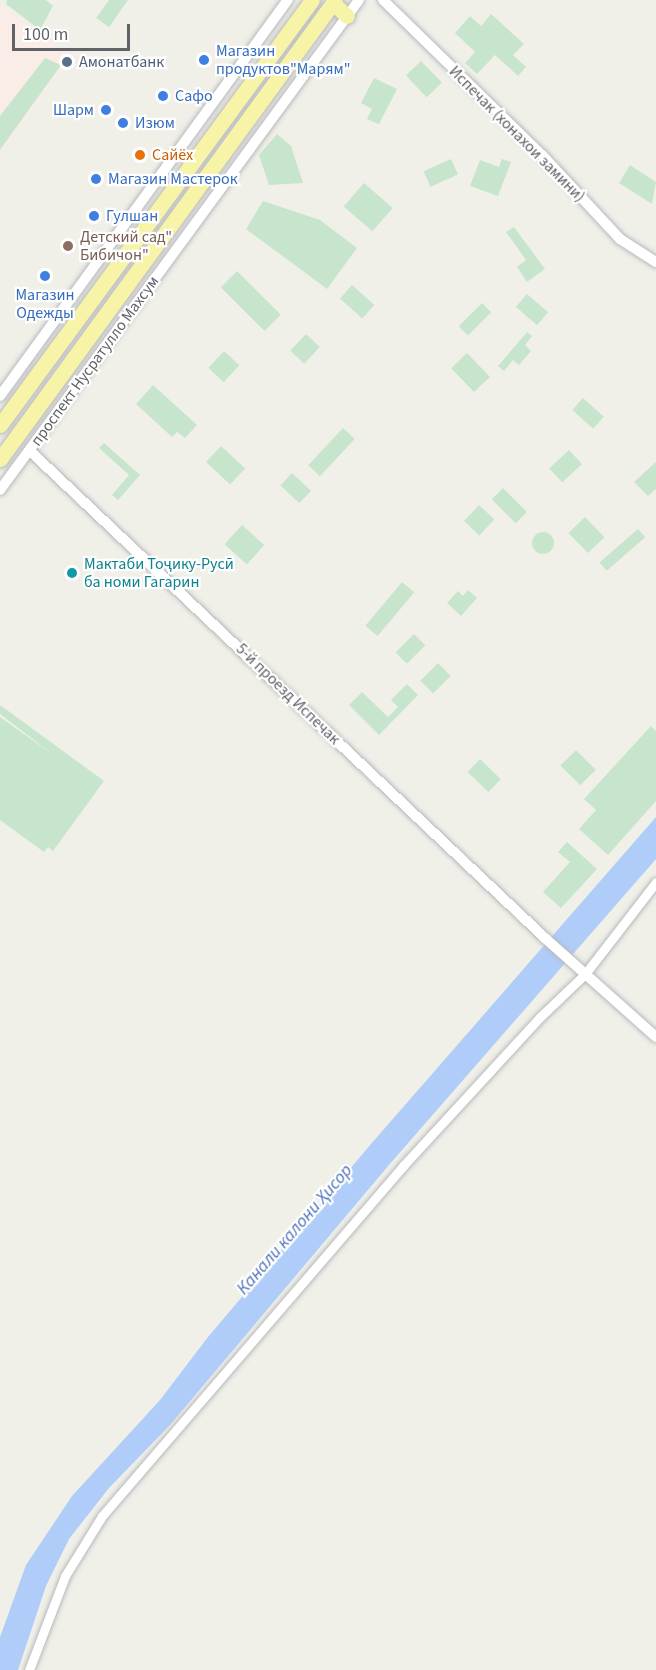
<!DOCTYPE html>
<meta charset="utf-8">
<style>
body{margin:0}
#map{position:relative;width:656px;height:1670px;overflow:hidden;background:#f0f0e9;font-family:"Source Sans 3",sans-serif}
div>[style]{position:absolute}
.medical>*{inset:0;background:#faece7}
.green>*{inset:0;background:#c7e5cd;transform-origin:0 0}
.round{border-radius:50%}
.water>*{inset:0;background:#b0cdf9}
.roads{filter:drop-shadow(0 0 2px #b8b9bd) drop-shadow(0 0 2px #b8b9bd)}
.minor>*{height:9px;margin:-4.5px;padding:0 4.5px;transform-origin:4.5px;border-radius:4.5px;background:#fff}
.tertiary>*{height:10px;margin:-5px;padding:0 5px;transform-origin:5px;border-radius:5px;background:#fff}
.trunk>*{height:15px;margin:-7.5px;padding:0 7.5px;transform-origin:7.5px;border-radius:7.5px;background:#f7f4a8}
.dots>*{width:16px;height:16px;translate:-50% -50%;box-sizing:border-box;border:3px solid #fff;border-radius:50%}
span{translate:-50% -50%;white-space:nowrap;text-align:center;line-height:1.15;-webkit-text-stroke:4.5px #fff;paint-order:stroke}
.shop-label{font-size:16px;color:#366cbe}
.left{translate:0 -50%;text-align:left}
.right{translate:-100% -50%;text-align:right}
.service-label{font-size:16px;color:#4e5e75}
.street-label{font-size:16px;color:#606267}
.food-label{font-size:16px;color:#c56008}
.education-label{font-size:16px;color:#785e54}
.culture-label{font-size:16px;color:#0d838f}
.water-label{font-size:18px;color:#5374bc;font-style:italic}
.scale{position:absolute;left:12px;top:24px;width:118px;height:27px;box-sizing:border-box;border:3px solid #606267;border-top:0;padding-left:8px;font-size:18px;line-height:21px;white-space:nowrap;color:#606267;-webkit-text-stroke:4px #fff;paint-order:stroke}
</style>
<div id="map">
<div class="medical">
<div style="clip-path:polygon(3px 7px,70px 56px,0 152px,0 8px)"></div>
</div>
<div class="green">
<div style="clip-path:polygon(7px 0,46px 0,53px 6px,40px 30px,6px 4px)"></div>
<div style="clip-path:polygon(109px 0,128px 0,109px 27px,96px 18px)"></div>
<div style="clip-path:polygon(491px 14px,524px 44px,513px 55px,526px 67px,518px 76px,495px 55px,477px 74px,465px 63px,475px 52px,455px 33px,470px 16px,481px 26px)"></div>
<div style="clip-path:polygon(45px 58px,61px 65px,0 150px,0 116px)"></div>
<div style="left:421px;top:61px;width:30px;height:21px;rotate:46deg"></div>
<div style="clip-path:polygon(374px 78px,397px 89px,379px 124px,367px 119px,372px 109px,361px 103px)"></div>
<div style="clip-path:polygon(277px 134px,291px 146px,303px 183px,269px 185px,259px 155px)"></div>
<div style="left:451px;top:159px;width:17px;height:30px;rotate:66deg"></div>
<div style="clip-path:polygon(502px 159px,511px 162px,498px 196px,470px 186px,480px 160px,499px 167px)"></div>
<div style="clip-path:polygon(630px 165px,656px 182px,652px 204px,619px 183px)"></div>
<div style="left:364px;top:183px;width:38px;height:31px;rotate:41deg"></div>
<div style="clip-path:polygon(263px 201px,320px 220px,357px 248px,327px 289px,246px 229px)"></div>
<div style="clip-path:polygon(514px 227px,545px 269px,527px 282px,517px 267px,526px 260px,506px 232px)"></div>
<div style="left:237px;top:271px;width:62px;height:23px;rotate:45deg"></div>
<div style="left:352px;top:285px;width:30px;height:18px;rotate:42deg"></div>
<div style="left:527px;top:294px;width:28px;height:17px;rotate:41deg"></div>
<div style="left:482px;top:303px;width:13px;height:33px;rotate:45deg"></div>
<div style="clip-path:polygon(527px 332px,532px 336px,525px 345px,531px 351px,519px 365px,513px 360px,504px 371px,498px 366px)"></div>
<div style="left:306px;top:334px;width:19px;height:23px;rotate:43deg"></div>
<div style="left:224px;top:351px;width:21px;height:23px;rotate:43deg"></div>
<div style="left:467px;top:353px;width:33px;height:22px;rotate:46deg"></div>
<div style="clip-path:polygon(153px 385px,197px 425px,185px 438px,177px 432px,172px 437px,136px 404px)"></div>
<div style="left:583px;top:398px;width:28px;height:16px;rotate:42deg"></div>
<div style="left:343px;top:428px;width:16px;height:51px;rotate:43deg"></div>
<div style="clip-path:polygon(104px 443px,140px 475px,118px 500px,112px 495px,129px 475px,99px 448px)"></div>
<div style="left:221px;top:446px;width:33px;height:22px;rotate:43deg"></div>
<div style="left:569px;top:450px;width:19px;height:27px;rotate:47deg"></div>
<div style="clip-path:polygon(656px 462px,656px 489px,648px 496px,634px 482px)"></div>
<div style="left:292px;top:473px;width:26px;height:17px;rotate:43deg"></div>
<div style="left:503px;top:488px;width:34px;height:16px;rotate:45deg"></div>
<div style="left:479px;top:505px;width:21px;height:22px;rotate:43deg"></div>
<div style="left:585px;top:517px;width:28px;height:23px;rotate:46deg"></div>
<div style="left:242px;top:525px;width:30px;height:26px;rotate:42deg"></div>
<div style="left:638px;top:529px;width:11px;height:51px;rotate:49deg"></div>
<div class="round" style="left:532px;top:532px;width:22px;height:22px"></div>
<div style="left:402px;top:582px;width:16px;height:57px;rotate:40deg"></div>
<div style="clip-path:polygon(468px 590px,477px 598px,461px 616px,447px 603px,458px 591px,463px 596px)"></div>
<div style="left:414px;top:634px;width:16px;height:26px;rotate:45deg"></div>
<div style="left:438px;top:663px;width:18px;height:25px;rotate:45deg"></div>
<div style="clip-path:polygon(407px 684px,418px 695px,379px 735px,349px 705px,362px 692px,388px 717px,398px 707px,391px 700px)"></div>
<div style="clip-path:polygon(0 705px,104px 781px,53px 851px,48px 847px,44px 852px,0 820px,0 717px,52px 754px,0 714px)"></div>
<div style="clip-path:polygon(651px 726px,656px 731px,656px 801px,608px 855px,579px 829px,596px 810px,584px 799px)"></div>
<div style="left:576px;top:750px;width:28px;height:22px;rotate:45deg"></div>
<div style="left:480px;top:759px;width:29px;height:18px;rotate:44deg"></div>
<div style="clip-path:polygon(567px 842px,597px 869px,561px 908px,543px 892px,570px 862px,558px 852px)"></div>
</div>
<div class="water">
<div style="clip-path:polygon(656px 817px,656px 859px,389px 1165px,170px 1425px,109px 1488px,69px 1539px,46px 1586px,18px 1670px,0 1670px,0 1637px,26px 1565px,72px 1496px,160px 1400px,208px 1337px,371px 1144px)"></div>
</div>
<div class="roads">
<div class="minor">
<div style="left:29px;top:1670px;width:101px;rotate:-69deg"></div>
<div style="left:65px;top:1576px;width:70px;rotate:-58.3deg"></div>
<div style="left:102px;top:1516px;width:462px;rotate:-49.3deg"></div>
<div style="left:403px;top:1166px;width:201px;rotate:-47.4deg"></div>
<div style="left:539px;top:1018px;width:64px;rotate:-43.7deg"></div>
<div style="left:585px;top:974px;width:116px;rotate:-52.3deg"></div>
</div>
<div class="tertiary">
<div style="left:383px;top:0;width:222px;rotate:44.3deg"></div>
<div style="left:542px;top:155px;width:115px;rotate:47.1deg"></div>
<div style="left:620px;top:239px;width:43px;rotate:32.6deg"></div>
<div style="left:0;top:396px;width:490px;rotate:-54deg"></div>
<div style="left:30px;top:451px;width:709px;rotate:43.4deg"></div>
<div style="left:545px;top:938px;width:149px;rotate:41.7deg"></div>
<div style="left:0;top:490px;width:607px;rotate:-53.77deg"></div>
</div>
<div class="trunk">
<div style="left:333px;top:3px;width:19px;rotate:43deg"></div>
<div style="left:0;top:425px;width:527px;rotate:-53.72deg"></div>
<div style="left:0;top:459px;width:568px;rotate:-53.88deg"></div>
</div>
</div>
<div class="dots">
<div style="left:204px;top:60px;background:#3f7fe0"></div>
<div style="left:67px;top:62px;background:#5c6f8a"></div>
<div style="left:163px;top:96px;background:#3f7fe0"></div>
<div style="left:106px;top:110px;background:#3f7fe0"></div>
<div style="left:123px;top:123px;background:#3f7fe0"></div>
<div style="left:140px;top:155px;background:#e8710a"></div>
<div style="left:96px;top:179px;background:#3f7fe0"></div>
<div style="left:94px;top:216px;background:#3f7fe0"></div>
<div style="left:68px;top:246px;background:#8d6e63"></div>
<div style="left:45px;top:276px;background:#3f7fe0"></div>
<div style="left:72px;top:573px;background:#0f9aa8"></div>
</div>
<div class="shop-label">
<span class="left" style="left:216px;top:60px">Магазин<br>продуктов"Марям"</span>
<span class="left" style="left:175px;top:96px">Сафо</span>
<span class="right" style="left:94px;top:110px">Шарм</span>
<span class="left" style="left:135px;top:123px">Изюм</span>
<span class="left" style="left:108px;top:179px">Магазин Мастерок</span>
<span class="left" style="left:106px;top:216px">Гулшан</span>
<span style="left:45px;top:304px">Магазин<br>Одежды</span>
</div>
<div class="service-label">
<span class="left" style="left:79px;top:62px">Амонатбанк</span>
</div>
<div class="street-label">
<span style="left:517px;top:134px;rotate:45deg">Испечак (хонахои замини)</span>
<span style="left:95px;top:361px;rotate:-54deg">проспект Нусратулло Махсум</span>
<span style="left:288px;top:694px;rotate:44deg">5-й проезд Испечак</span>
</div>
<div class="food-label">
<span class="left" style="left:152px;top:155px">Сайёх</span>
</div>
<div class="education-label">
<span class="left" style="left:80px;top:246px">Детский сад"<br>Бибичон"</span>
</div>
<div class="culture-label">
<span class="left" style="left:84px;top:573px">Мактаби Тоҷику-Русӣ<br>ба номи Гагарин</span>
</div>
<div class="water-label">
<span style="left:295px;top:1230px;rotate:-49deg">Канали калони Ҳисор</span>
</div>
<div class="scale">100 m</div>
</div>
